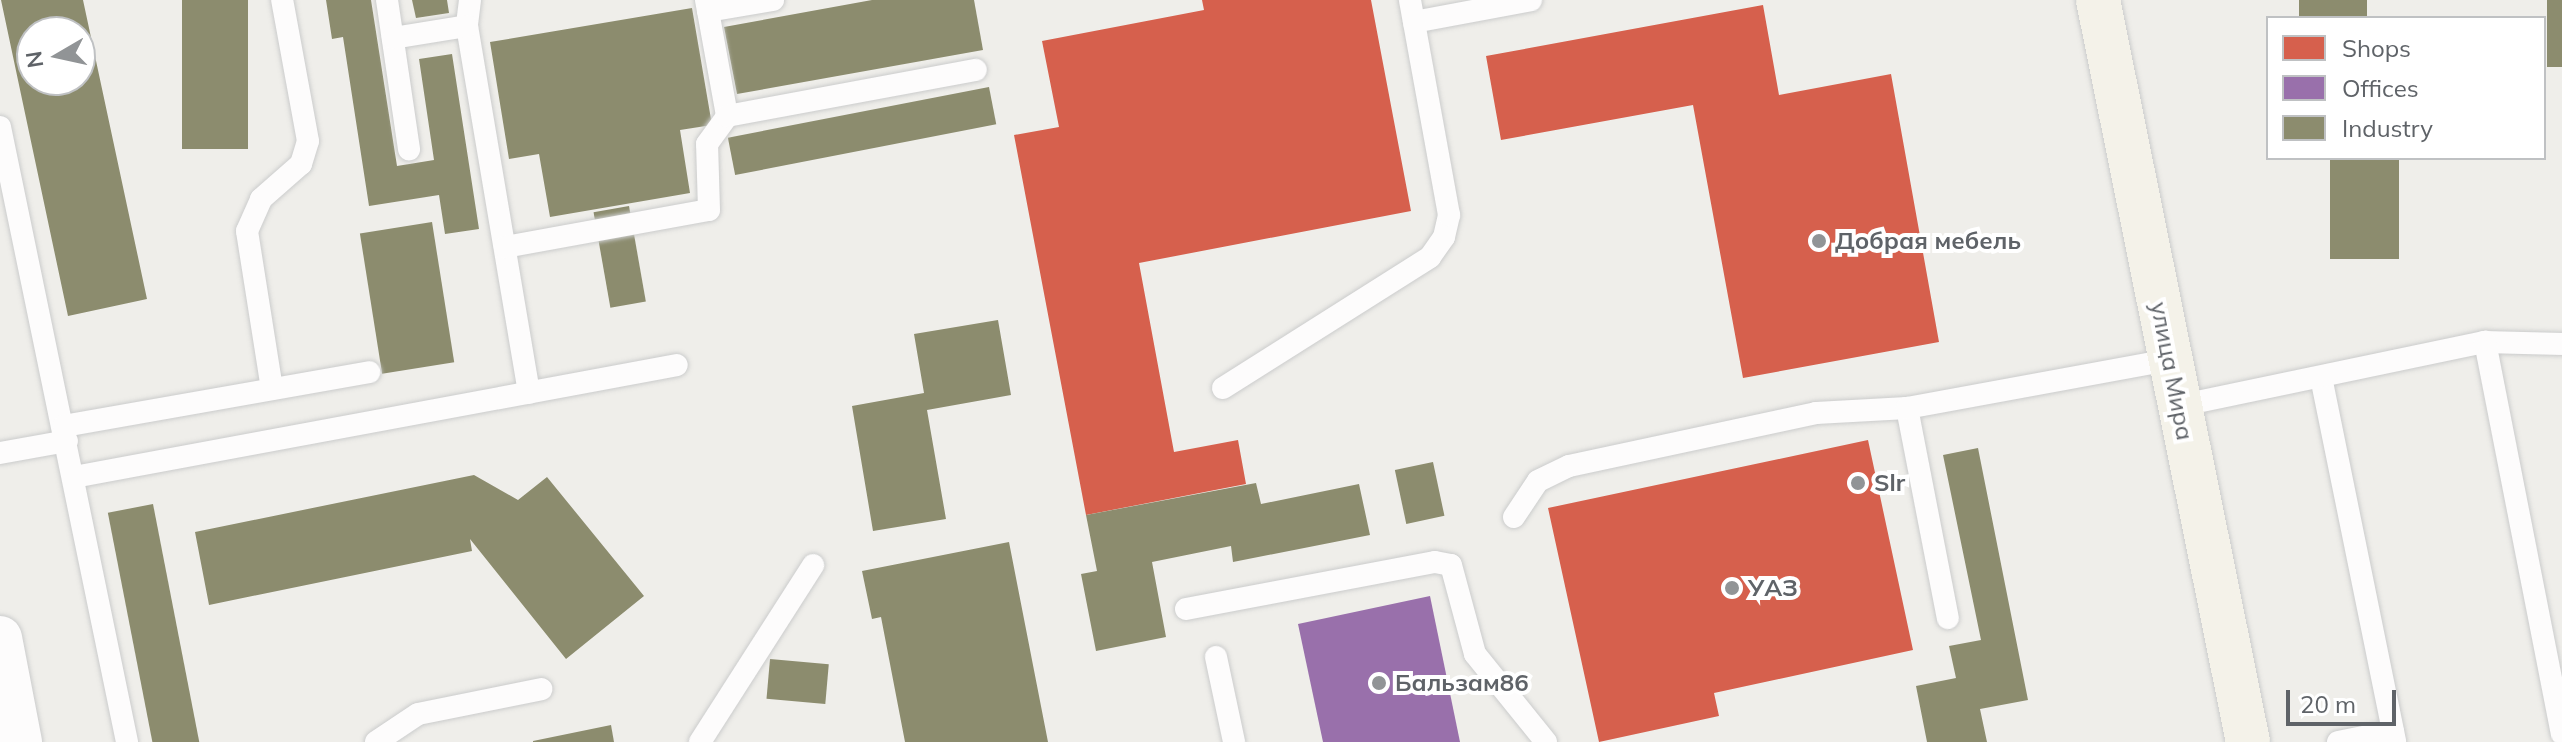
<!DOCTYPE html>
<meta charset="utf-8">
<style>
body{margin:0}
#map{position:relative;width:2562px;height:742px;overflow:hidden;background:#efeeea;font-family:Mulish,sans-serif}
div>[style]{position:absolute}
.shops>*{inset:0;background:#d6604d}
.offices>*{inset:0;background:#9970ab}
.industry>*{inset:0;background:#8c8c6e;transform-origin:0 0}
.roads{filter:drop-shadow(0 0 2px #cbcccc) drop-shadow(0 0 2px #cbcccc)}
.service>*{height:22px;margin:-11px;padding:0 11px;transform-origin:11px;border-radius:11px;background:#fdfcfc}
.secondary>*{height:44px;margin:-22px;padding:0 22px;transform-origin:22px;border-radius:22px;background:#fdfcfc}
.primary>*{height:44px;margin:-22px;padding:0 22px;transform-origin:22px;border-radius:22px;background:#f4f2e9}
.dots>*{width:22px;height:22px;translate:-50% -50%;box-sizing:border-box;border:4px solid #fff;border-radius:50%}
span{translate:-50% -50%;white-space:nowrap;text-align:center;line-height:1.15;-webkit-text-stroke:8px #fff;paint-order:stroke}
.poi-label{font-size:24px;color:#5f6368;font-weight:700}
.left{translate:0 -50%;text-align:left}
.street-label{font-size:24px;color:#5f6368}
.legend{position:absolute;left:2266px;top:16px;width:280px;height:144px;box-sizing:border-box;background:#fff;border:2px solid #bfc1c3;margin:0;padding:10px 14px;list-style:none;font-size:24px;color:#5f6368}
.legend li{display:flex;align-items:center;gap:16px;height:40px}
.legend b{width:40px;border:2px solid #bfc1c3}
.north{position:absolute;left:16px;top:16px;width:80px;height:80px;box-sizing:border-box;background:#fff;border:2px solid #bfc1c3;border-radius:50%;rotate:261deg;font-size:22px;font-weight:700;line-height:32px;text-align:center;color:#5f6368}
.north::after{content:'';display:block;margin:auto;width:28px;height:36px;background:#919496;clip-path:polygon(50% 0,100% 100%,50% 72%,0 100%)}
.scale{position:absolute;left:2286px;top:690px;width:110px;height:36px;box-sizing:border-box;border:4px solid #5f6368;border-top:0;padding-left:10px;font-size:24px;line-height:28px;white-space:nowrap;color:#5f6368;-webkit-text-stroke:6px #fff;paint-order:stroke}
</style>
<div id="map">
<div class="shops">
<div style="clip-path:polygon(1202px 0,1371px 0,1411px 211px,1139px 263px,1174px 452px,1238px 440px,1246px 484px,1086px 515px,1014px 135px,1059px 127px,1042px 41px,1204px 10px)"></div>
<div style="clip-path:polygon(1763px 5px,1779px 95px,1891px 74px,1939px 342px,1743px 378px,1693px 105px,1501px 140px,1486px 56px)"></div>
<div style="clip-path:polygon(1868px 440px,1913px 650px,1714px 693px,1719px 716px,1599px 742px,1548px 508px)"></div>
</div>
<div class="offices">
<div style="clip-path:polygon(1430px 596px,1460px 742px,1323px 742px,1298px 624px)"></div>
</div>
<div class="industry">
<div style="clip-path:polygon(evenodd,1px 0,83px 0,147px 299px,68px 316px,1px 0,32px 32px,80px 32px,80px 80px,32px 80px,32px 32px)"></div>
<div style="left:182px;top:0;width:66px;height:149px"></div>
<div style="clip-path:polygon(326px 0,371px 0,397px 166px,434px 160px,419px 59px,452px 54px,479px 229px,445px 234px,439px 195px,369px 206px,343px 37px,332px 39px)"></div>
<div style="clip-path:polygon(412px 0,447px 0,449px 13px,416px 18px)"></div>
<div style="clip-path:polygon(872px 0,974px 0,983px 50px,737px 94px,724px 27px)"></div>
<div style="left:2299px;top:0;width:68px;height:18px"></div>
<div style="left:2547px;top:0;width:15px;height:67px"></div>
<div style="clip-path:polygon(692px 8px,712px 125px,680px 130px,690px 193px,550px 217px,539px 154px,509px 159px,490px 42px)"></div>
<div style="left:989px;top:87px;width:38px;height:266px;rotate:79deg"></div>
<div style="left:2330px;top:158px;width:69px;height:101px"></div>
<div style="left:629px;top:206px;width:97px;height:36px;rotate:80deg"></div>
<div style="left:432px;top:222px;width:142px;height:73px;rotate:81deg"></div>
<div style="clip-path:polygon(998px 320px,1011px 395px,927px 410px,946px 519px,873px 531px,852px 406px,924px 393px,914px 334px)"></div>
<div style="clip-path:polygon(1978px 448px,2028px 700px,1980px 709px,1987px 742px,1927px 742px,1916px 686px,1956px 678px,1949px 646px,1981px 640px,1943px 455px)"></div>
<div style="left:1433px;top:462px;width:55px;height:39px;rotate:78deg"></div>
<div style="clip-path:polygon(474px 475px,518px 500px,547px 477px,644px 596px,566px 659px,470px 539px,472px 551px,209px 605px,195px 532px)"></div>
<div style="clip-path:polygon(1256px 483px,1261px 504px,1359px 484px,1370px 535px,1233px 562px,1231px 546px,1152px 562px,1166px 637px,1096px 651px,1081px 574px,1097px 571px,1086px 515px)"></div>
<div style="left:153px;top:504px;width:243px;height:46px;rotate:79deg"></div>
<div style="clip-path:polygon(1009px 542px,1048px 742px,905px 742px,881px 617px,872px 619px,862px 571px)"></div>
<div style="left:770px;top:659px;width:59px;height:40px;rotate:5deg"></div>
<div style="clip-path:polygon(611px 725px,614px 742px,533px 742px,533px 741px)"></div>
</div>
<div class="roads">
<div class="service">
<div style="left:387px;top:0;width:151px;rotate:81.6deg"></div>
<div style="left:470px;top:0;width:26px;rotate:97deg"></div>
<div style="left:467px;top:26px;width:372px;rotate:80.4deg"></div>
<div style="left:706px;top:0;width:118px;rotate:79.7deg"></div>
<div style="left:708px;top:11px;width:66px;rotate:-9.6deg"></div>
<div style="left:1414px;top:22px;width:119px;rotate:-10.6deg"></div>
<div style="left:393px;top:38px;width:75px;rotate:-9.2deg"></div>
<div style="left:0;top:127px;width:628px;rotate:78.33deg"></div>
<div style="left:505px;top:247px;width:207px;rotate:-10.3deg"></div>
<div style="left:709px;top:210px;width:66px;rotate:-91.7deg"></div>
<div style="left:707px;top:144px;width:34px;rotate:-54deg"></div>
<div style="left:727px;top:116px;width:253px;rotate:-10.5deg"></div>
<div style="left:2485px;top:342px;width:77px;rotate:1.5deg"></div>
<div style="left:2321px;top:377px;width:372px;rotate:78.5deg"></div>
<div style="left:1223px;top:388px;width:245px;rotate:-32.3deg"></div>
<div style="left:1430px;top:257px;width:24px;rotate:-55deg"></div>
<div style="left:1444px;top:237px;width:23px;rotate:-77deg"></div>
<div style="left:1449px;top:215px;width:219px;rotate:-100.3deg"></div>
<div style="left:272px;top:389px;width:160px;rotate:-99deg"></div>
<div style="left:247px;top:231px;width:35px;rotate:-66deg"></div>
<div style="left:261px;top:199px;width:53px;rotate:-41.2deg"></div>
<div style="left:301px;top:164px;width:24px;rotate:-73deg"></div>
<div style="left:308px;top:141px;width:143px;rotate:-100.4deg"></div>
<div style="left:2178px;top:406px;width:314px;rotate:-11.8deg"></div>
<div style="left:2485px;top:342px;width:399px;rotate:78.9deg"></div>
<div style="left:1907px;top:408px;width:214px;rotate:79deg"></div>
<div style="left:64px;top:426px;width:310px;rotate:-10deg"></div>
<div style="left:0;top:453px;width:68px;rotate:-10.2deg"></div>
<div style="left:74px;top:477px;width:613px;rotate:-10.52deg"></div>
<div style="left:1514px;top:517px;width:43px;rotate:-56.3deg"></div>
<div style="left:1538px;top:481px;width:34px;rotate:-26deg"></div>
<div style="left:1569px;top:466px;width:253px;rotate:-12.1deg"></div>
<div style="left:1816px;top:413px;width:91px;rotate:-3.1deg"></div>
<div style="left:1907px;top:408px;width:266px;rotate:-10.4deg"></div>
<div style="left:1186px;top:609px;width:253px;rotate:-10.7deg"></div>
<div style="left:1435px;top:562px;width:16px;rotate:11deg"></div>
<div style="left:1451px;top:565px;width:92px;rotate:74.9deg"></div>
<div style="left:1475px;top:654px;width:113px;rotate:51.1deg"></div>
<div style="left:1216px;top:657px;width:87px;rotate:78deg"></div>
<div style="left:376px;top:742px;width:50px;rotate:-33.7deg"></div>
<div style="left:418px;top:714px;width:126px;rotate:-11.4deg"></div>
<div style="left:700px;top:742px;width:210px;rotate:-57.4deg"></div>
<div style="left:2338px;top:742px;width:56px;rotate:-11.3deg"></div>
</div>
<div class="secondary">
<div style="left:0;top:638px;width:106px;rotate:79.1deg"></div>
</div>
<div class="primary">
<div style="left:2098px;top:0;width:757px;rotate:78.57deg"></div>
</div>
</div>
<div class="dots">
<div style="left:1819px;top:241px;background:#919496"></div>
<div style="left:1858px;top:483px;background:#919496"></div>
<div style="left:1732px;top:588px;background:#919496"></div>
<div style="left:1379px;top:683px;background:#919496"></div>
</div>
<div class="poi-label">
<span class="left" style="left:1835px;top:241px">Добрая мебель</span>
<span class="left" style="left:1874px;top:483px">Slr</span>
<span class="left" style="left:1748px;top:588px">УАЗ</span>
<span class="left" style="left:1395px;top:683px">Бальзам86</span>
</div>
<div class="street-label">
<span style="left:2172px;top:371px;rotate:79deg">улица Мира</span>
</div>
<ul class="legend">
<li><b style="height:22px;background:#d6604d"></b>Shops</li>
<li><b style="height:22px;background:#9970ab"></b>Offices</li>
<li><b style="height:22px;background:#8c8c6e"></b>Industry</li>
</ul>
<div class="north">N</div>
<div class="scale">20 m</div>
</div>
